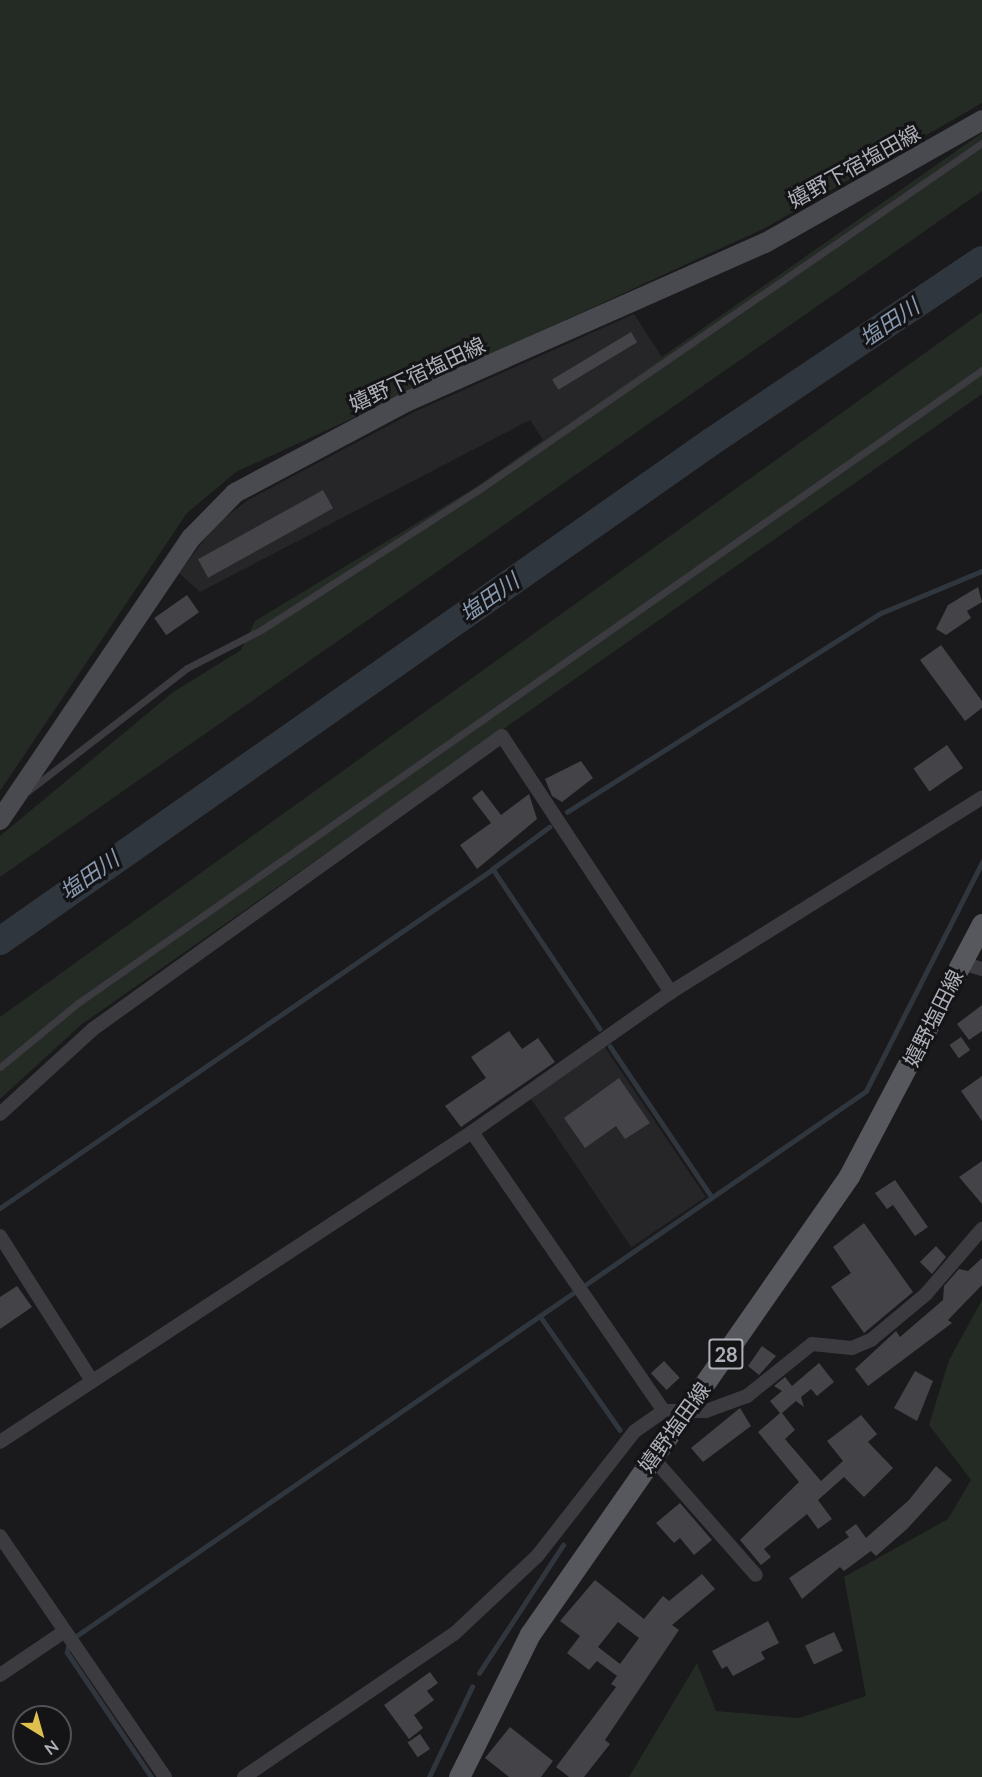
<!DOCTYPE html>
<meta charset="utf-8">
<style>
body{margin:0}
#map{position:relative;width:982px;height:1777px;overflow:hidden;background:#1a191b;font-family:Lato,"Noto Sans JP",sans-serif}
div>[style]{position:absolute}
.built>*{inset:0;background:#262528;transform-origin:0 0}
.green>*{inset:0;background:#242b25}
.stream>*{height:4.5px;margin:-2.25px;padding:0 2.25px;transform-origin:2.25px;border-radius:2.25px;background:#30363e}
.river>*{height:28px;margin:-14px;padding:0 14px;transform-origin:14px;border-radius:14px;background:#30363e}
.building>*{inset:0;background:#444448;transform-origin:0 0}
.service>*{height:7px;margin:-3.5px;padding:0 3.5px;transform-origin:3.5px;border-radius:3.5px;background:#3b3b40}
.minor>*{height:14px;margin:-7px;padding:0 7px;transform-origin:7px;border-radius:7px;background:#3b3b40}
.secondary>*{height:20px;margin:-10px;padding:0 10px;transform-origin:10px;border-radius:10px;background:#494a4f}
.primary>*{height:21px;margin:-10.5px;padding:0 10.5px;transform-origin:10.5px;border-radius:10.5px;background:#57585e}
span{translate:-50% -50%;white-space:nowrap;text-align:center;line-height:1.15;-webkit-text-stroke:6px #141416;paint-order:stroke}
.shield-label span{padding:2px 4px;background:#141416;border:2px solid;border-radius:4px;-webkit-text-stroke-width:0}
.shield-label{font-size:20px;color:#adafb9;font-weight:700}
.street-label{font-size:21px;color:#adafb9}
.water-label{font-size:22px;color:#8899b0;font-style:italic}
.north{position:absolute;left:12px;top:1705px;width:60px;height:60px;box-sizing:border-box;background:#141416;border:2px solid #515257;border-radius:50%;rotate:143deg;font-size:16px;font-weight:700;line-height:24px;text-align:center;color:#adafb9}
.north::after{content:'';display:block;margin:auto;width:21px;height:27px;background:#dfbf4d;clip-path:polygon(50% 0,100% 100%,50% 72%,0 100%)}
</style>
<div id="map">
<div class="built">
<div style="clip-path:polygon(634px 314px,662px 357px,543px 440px,530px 420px,200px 592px,179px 573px,216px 524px,248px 500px,414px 412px)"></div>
<div style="left:604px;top:1046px;width:182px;height:90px;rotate:56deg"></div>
</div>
<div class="green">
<div style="clip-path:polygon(0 0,982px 0,982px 103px,767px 227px,236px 472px,187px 513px,0 791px)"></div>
<div style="clip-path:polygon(982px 133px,982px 191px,0 877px,0 836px,172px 693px,241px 650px,255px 621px,476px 487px)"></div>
<div style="clip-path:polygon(982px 312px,982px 394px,82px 1024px,0 1099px,0 1017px)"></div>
<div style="clip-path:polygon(982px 1300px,982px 1777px,629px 1777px,697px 1663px,716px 1711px,799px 1718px,866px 1696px,844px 1577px,948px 1519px,971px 1480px,929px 1425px,949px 1360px)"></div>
</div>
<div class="stream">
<div style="left:567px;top:812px;width:372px;rotate:-32.4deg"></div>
<div style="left:881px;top:613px;width:109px;rotate:-22.6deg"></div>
<div style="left:550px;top:827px;width:71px;rotate:143.6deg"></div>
<div style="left:493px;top:869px;width:192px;rotate:56.2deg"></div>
<div style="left:610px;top:1046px;width:182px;rotate:56deg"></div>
<div style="left:0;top:1208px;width:598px;rotate:-34.51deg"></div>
<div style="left:585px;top:1285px;width:341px;rotate:-34.6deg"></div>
<div style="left:866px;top:1091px;width:257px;rotate:-63.1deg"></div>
<div style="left:540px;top:1316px;width:139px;rotate:54.9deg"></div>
<div style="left:479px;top:1673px;width:153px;rotate:-56.7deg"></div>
<div style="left:151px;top:1777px;width:150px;rotate:-124.1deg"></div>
<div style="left:67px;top:1653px;width:12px;rotate:-81deg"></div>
<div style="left:69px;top:1641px;width:612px;rotate:-34.62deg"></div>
<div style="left:429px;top:1777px;width:100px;rotate:-64.5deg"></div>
</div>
<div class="river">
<div style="left:0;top:941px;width:869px;rotate:-35.06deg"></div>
<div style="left:711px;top:442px;width:326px;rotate:-33.9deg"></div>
</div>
<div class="building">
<div style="left:631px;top:332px;width:12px;height:92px;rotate:59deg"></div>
<div style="left:323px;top:490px;width:21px;height:143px;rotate:61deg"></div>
<div style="clip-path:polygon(978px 587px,982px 602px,967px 611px,971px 618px,946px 635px,936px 629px,948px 605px)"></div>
<div style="left:187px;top:595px;width:21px;height:40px;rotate:55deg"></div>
<div style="clip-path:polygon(941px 645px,982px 701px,982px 708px,965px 721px,920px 660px)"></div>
<div style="left:947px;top:745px;width:28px;height:41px;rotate:55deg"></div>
<div style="clip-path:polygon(581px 761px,593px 778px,562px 802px,552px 796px,545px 779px)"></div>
<div style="clip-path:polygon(482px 790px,501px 815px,529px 794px,537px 819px,477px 869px,460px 845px,491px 823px,472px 798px)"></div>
<div style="clip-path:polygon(982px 1005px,982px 1031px,969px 1040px,957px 1024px)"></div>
<div style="clip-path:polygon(509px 1031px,522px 1049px,538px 1038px,555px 1062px,461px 1127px,445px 1106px,486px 1078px,471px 1057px)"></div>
<div style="left:961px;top:1037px;width:16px;height:14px;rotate:55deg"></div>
<div style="clip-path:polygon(982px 1076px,982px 1121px,961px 1091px)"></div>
<div style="clip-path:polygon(619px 1078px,650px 1123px,625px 1139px,616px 1126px,585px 1148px,564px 1118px)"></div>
<div style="clip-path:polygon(982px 1161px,982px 1204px,959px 1177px)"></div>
<div style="clip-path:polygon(895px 1180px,928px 1227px,915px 1236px,893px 1205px,887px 1209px,875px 1193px)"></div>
<div style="clip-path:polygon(864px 1223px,913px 1292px,864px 1333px,831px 1287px,851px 1273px,833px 1247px)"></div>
<div style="clip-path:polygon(936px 1246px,946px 1257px,932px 1274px,920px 1262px)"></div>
<div style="clip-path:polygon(982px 1258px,982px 1285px,948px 1320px,952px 1323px,868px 1386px,855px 1369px,896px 1331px,900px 1337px,943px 1300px,944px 1286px,959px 1269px,968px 1271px)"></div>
<div style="clip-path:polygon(17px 1286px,32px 1307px,0 1329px,0 1297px)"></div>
<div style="clip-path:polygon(762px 1346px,776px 1356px,759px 1375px,748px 1366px)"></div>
<div style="left:664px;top:1361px;width:23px;height:18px;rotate:47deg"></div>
<div style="clip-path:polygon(819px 1363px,834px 1382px,817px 1396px,811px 1389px,801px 1397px,804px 1407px,796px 1401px,782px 1413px,795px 1430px,785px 1439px,821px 1481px,843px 1461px,827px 1441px,861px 1415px,877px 1434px,868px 1442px,893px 1468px,864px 1497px,844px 1477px,818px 1500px,832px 1519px,818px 1529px,807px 1514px,764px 1549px,771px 1557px,761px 1565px,740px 1540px,799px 1482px,758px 1432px,780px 1413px,770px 1401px,782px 1391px,774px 1386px,785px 1377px,792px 1386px)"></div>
<div style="clip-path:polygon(915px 1371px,933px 1381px,917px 1421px,894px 1408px)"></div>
<div style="clip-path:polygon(740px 1408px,751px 1426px,703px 1462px,691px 1448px)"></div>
<div style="clip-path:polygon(936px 1466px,952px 1480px,907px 1529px,876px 1556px,871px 1551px,844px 1571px,840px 1567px,802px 1599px,789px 1578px,849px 1537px,845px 1532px,856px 1524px,866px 1538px,909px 1500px)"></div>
<div style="clip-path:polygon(680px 1503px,712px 1540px,694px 1555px,680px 1538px,674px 1543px,656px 1523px)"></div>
<div style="clip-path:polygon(evenodd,702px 1574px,715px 1589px,672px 1625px,679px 1630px,605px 1740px,610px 1744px,584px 1777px,569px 1777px,556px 1767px,616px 1687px,611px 1684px,617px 1676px,597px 1661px,589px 1670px,567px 1653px,580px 1636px,560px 1621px,595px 1580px,644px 1619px,663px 1596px,669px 1601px,702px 1574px,618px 1622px,639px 1638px,620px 1664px,598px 1647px,618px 1622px)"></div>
<div style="clip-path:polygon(768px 1621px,779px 1643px,761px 1652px,765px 1659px,733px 1676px,727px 1666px,722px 1669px,712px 1651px)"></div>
<div style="left:834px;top:1632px;width:21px;height:32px;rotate:65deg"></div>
<div style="clip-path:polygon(430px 1672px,438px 1683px,427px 1691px,434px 1700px,414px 1715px,423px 1728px,409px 1739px,384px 1705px)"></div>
<div style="clip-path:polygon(510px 1727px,553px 1761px,541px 1777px,509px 1777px,485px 1758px)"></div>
<div style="left:420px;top:1734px;width:18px;height:15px;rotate:56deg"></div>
</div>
<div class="service">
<div style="left:28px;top:791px;width:201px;rotate:-37.7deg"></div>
<div style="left:187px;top:668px;width:83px;rotate:-27.2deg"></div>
<div style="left:261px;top:630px;width:257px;rotate:-32.8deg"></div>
<div style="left:477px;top:491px;width:613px;rotate:-34.57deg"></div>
<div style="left:0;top:1067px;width:101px;rotate:-39.4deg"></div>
<div style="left:78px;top:1003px;width:1104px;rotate:-35deg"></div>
</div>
<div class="minor">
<div style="left:962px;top:963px;width:21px;rotate:17deg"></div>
<div style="left:0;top:1114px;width:126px;rotate:-42.4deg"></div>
<div style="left:93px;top:1029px;width:503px;rotate:-35.62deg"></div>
<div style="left:502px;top:736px;width:307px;rotate:56.6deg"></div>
<div style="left:472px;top:1132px;width:339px;rotate:55.5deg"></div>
<div style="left:664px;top:1411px;width:42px"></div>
<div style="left:706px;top:1411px;width:44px;rotate:-20.1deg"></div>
<div style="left:747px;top:1396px;width:83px;rotate:-38.7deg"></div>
<div style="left:812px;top:1344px;width:40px;rotate:5.7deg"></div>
<div style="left:852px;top:1348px;width:21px;rotate:-23deg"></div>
<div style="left:871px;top:1340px;width:72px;rotate:-39.9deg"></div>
<div style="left:926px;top:1294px;width:86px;rotate:-49.3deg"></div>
<div style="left:0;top:1236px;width:168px;rotate:57.6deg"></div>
<div style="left:0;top:1442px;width:565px;rotate:-33.3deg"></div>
<div style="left:472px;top:1132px;width:243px;rotate:-35.1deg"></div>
<div style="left:671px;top:992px;width:367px;rotate:-32deg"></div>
<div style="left:652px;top:1457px;width:157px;rotate:48.6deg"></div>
<div style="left:0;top:1536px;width:292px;rotate:55.6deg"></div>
<div style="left:0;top:1675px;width:78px;rotate:-34.1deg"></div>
<div style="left:244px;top:1777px;width:254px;rotate:-34.3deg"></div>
<div style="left:454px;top:1634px;width:115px;rotate:-43.2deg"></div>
<div style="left:538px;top:1555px;width:157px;rotate:-52deg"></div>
<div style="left:635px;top:1431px;width:35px;rotate:-35deg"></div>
</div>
<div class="secondary">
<div style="left:0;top:820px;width:341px;rotate:-55.9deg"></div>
<div style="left:191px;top:538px;width:63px;rotate:-45.6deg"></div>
<div style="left:235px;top:493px;width:196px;rotate:-28deg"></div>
<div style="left:408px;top:401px;width:390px;rotate:-23.9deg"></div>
<div style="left:765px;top:243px;width:249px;rotate:-29.5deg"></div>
</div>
<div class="primary">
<div style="left:459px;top:1777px;width:160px;rotate:-63.6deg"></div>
<div style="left:530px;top:1634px;width:558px;rotate:-55.14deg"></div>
<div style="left:849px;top:1176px;width:285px;rotate:-62.2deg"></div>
</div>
<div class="shield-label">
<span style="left:726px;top:1354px">28</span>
</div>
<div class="street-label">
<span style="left:854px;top:166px;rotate:-29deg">嬉野下宿塩田線</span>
<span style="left:417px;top:374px;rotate:-25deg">嬉野下宿塩田線</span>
<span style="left:933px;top:1018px;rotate:-63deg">嬉野塩田線</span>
<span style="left:674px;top:1427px;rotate:-54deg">嬉野塩田線</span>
</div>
<div class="water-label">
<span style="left:889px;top:322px;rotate:-34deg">塩田川</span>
<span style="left:489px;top:597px;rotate:-35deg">塩田川</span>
<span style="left:89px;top:875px;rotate:-35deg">塩田川</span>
</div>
<div class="north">N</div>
</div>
